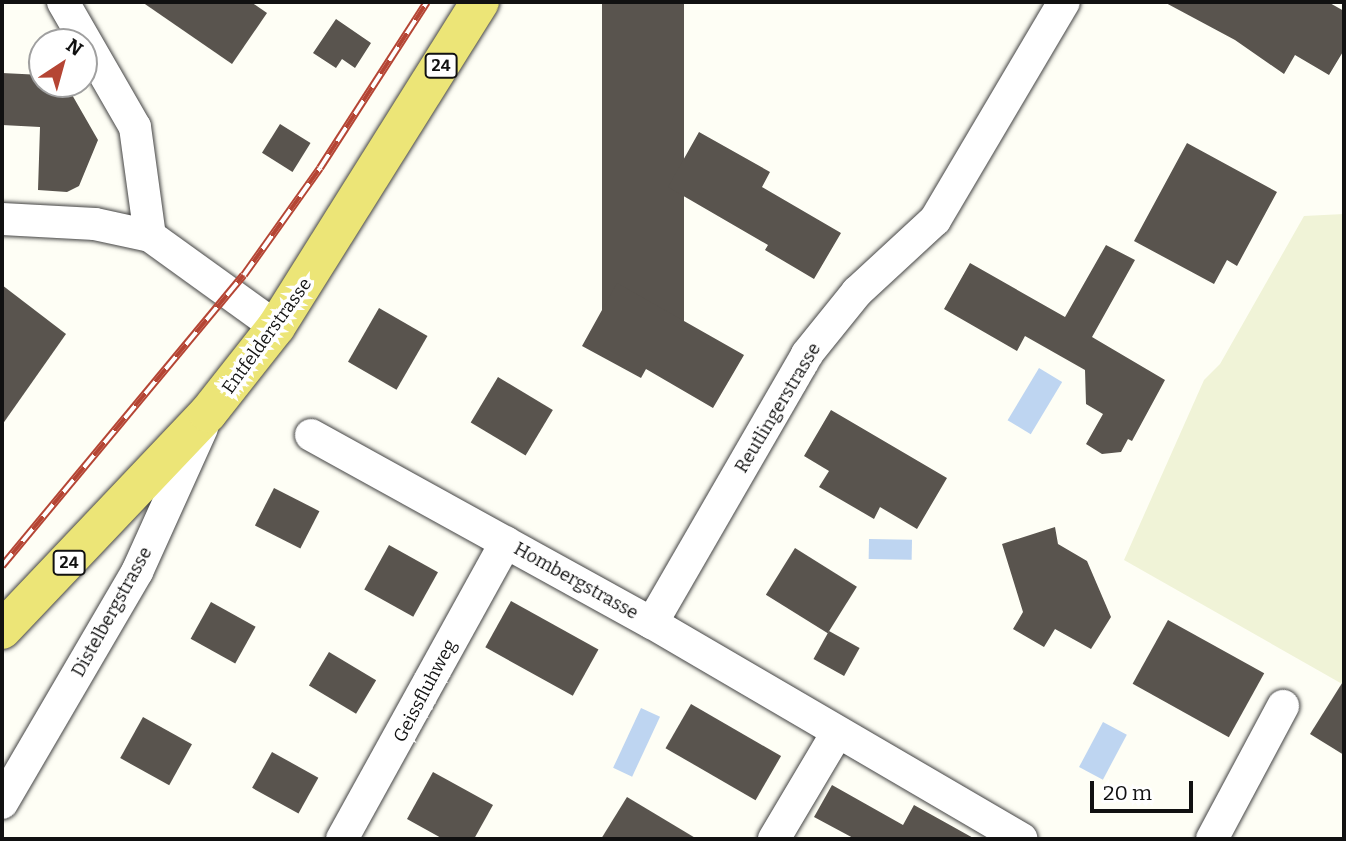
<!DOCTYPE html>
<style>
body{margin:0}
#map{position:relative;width:1346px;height:841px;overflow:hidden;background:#fefef5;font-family:Bitter,serif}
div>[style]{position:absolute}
.farmland>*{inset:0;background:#f0f3d7}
.water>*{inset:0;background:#bed5f1;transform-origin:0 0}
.building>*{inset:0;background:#59544e;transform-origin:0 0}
.roads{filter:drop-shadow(0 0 2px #444) drop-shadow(0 0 2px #444)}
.minor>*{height:32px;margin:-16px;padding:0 16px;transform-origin:16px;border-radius:16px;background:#fff}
.primary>*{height:38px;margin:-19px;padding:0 19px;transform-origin:19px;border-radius:19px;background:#ece577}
.rail>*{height:8px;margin-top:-4px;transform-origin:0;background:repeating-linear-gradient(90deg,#fff 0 16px,#b54534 0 32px);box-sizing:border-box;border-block:2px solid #b54534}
span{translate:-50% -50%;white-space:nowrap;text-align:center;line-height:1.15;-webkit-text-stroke:7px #fff;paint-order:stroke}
.shield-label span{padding:2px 5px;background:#fff;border:2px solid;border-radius:5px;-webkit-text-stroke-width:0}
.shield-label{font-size:16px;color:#111;font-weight:700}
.street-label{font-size:18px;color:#111}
.frame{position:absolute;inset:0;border:4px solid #111;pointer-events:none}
.north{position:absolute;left:28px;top:28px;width:70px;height:70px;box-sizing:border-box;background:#fff;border:2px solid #a0a0a0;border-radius:50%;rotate:36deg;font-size:19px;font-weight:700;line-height:28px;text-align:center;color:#111}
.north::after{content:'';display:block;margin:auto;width:24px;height:32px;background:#b54534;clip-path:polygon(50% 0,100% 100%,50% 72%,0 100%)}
.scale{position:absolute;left:1090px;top:781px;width:103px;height:32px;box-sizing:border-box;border:4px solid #111;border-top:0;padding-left:9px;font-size:21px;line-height:24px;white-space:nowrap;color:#111;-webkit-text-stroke:5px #fff;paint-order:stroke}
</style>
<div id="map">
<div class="farmland">
<div style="clip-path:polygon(1344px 214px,1344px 685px,1124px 560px,1204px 380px,1220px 364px,1304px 216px)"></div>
</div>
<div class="water">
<div style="left:1039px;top:368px;width:27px;height:61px;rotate:31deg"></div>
<div style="left:869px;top:539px;width:43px;height:20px;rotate:1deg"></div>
<div style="left:641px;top:708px;width:21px;height:66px;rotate:25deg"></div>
<div style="left:1103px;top:722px;width:27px;height:51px;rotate:28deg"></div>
</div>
<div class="building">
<div style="clip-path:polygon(142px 2px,251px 2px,267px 13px,232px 64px)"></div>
<div style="left:602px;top:2px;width:82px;height:328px"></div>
<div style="clip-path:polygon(1164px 2px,1328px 2px,1344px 11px,1344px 50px,1329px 75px,1295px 55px,1284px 74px,1235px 40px)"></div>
<div style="clip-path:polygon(336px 19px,371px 43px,355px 68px,342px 59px,336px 68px,313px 53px)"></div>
<div style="clip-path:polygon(2px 73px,42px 75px,42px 86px,67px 86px,98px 140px,79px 186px,67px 192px,38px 190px,40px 127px,2px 125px)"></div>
<div style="left:280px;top:124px;width:36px;height:34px;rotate:32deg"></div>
<div style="clip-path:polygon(699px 132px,770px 172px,762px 187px,841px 233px,814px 279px,765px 250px,768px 245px,668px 187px)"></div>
<div style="clip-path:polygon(1187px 143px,1277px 192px,1237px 266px,1227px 260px,1214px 284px,1134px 241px)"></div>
<div style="clip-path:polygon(1106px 245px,1135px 260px,1092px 337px,1165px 380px,1132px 441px,1128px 439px,1121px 452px,1102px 454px,1086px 444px,1103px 414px,1086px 404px,1085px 370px,1025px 336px,1017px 351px,944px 309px,970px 263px,1065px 317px)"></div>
<div style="clip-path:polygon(617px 283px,744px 355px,713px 408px,646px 369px,641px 378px,582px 346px)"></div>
<div style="clip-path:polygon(2px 285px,66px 334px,2px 425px)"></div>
<div style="left:379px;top:308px;width:56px;height:62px;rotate:30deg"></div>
<div style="left:498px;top:377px;width:64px;height:53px;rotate:31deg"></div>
<div style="clip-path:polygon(831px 410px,947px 478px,917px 529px,880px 507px,874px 519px,819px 487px,829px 471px,804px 456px)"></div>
<div style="left:274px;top:488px;width:51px;height:42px;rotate:27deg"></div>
<div style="clip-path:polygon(1055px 527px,1058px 544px,1087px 561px,1111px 617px,1091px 649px,1055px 629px,1044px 647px,1013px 629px,1023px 612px,1002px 544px)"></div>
<div style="left:389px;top:545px;width:56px;height:51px;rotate:29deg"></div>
<div style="left:795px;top:548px;width:73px;height:55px;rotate:32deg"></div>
<div style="left:511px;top:601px;width:100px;height:53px;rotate:29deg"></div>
<div style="left:211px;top:602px;width:51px;height:42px;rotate:29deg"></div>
<div style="left:1168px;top:620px;width:110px;height:73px;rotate:29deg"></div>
<div style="left:829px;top:631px;width:35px;height:32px;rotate:29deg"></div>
<div style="left:329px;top:652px;width:55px;height:39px;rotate:31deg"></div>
<div style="clip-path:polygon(1344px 680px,1344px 755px,1310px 734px)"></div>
<div style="left:691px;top:704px;width:104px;height:51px;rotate:30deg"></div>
<div style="left:143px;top:717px;width:56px;height:47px;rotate:29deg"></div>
<div style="left:272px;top:752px;width:53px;height:41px;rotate:29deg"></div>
<div style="clip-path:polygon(433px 772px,493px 805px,474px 839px,443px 839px,407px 819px)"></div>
<div style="clip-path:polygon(832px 785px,903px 825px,914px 805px,975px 839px,855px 839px,814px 817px)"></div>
<div style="clip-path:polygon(627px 797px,697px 839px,601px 839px)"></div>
</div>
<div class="roads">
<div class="minor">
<div style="left:63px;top:2px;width:144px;rotate:60.1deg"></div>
<div style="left:135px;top:127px;width:110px;rotate:82.2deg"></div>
<div style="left:2px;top:219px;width:93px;rotate:3.1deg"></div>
<div style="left:95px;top:224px;width:56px;rotate:12.3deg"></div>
<div style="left:150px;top:236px;width:155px;rotate:35.8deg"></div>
<div style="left:311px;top:435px;width:389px;rotate:28.9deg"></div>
<div style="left:652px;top:623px;width:428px;rotate:30.3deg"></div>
<div style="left:652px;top:623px;width:310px;rotate:-60deg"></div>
<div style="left:807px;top:354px;width:80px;rotate:-51.1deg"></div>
<div style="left:857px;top:292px;width:106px;rotate:-42.7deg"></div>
<div style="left:935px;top:220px;width:253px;rotate:-59.4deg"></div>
<div style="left:2px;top:803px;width:268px;rotate:-59.7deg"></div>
<div style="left:137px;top:572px;width:158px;rotate:-65.7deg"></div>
<div style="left:342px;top:839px;width:339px;rotate:-61.1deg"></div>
<div style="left:774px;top:839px;width:123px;rotate:-59.3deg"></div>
<div style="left:1212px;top:839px;width:151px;rotate:-61.9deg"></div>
</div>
<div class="primary">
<div style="left:2px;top:630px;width:299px;rotate:-46.5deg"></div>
<div style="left:208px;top:413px;width:110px;rotate:-51.7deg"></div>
<div style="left:276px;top:327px;width:384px;rotate:-57.9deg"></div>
</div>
</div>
<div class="rail">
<div style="left:2px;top:566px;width:378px;rotate:-50.3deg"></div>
<div style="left:244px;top:275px;width:131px;rotate:-54.6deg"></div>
<div style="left:320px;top:168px;width:197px;rotate:-57.2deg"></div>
</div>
<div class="shield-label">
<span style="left:441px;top:66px">24</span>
<span style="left:69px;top:563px">24</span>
</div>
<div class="street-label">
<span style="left:267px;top:336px;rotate:-54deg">Entfelderstrasse</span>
<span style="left:778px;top:408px;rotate:-59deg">Reutlingerstrasse</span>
<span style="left:576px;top:581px;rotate:29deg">Hombergstrasse</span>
<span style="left:112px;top:612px;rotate:-61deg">Distelbergstrasse</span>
<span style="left:425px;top:691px;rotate:-62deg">Geissfluhweg</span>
</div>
<div class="frame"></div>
<div class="north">N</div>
<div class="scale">20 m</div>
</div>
